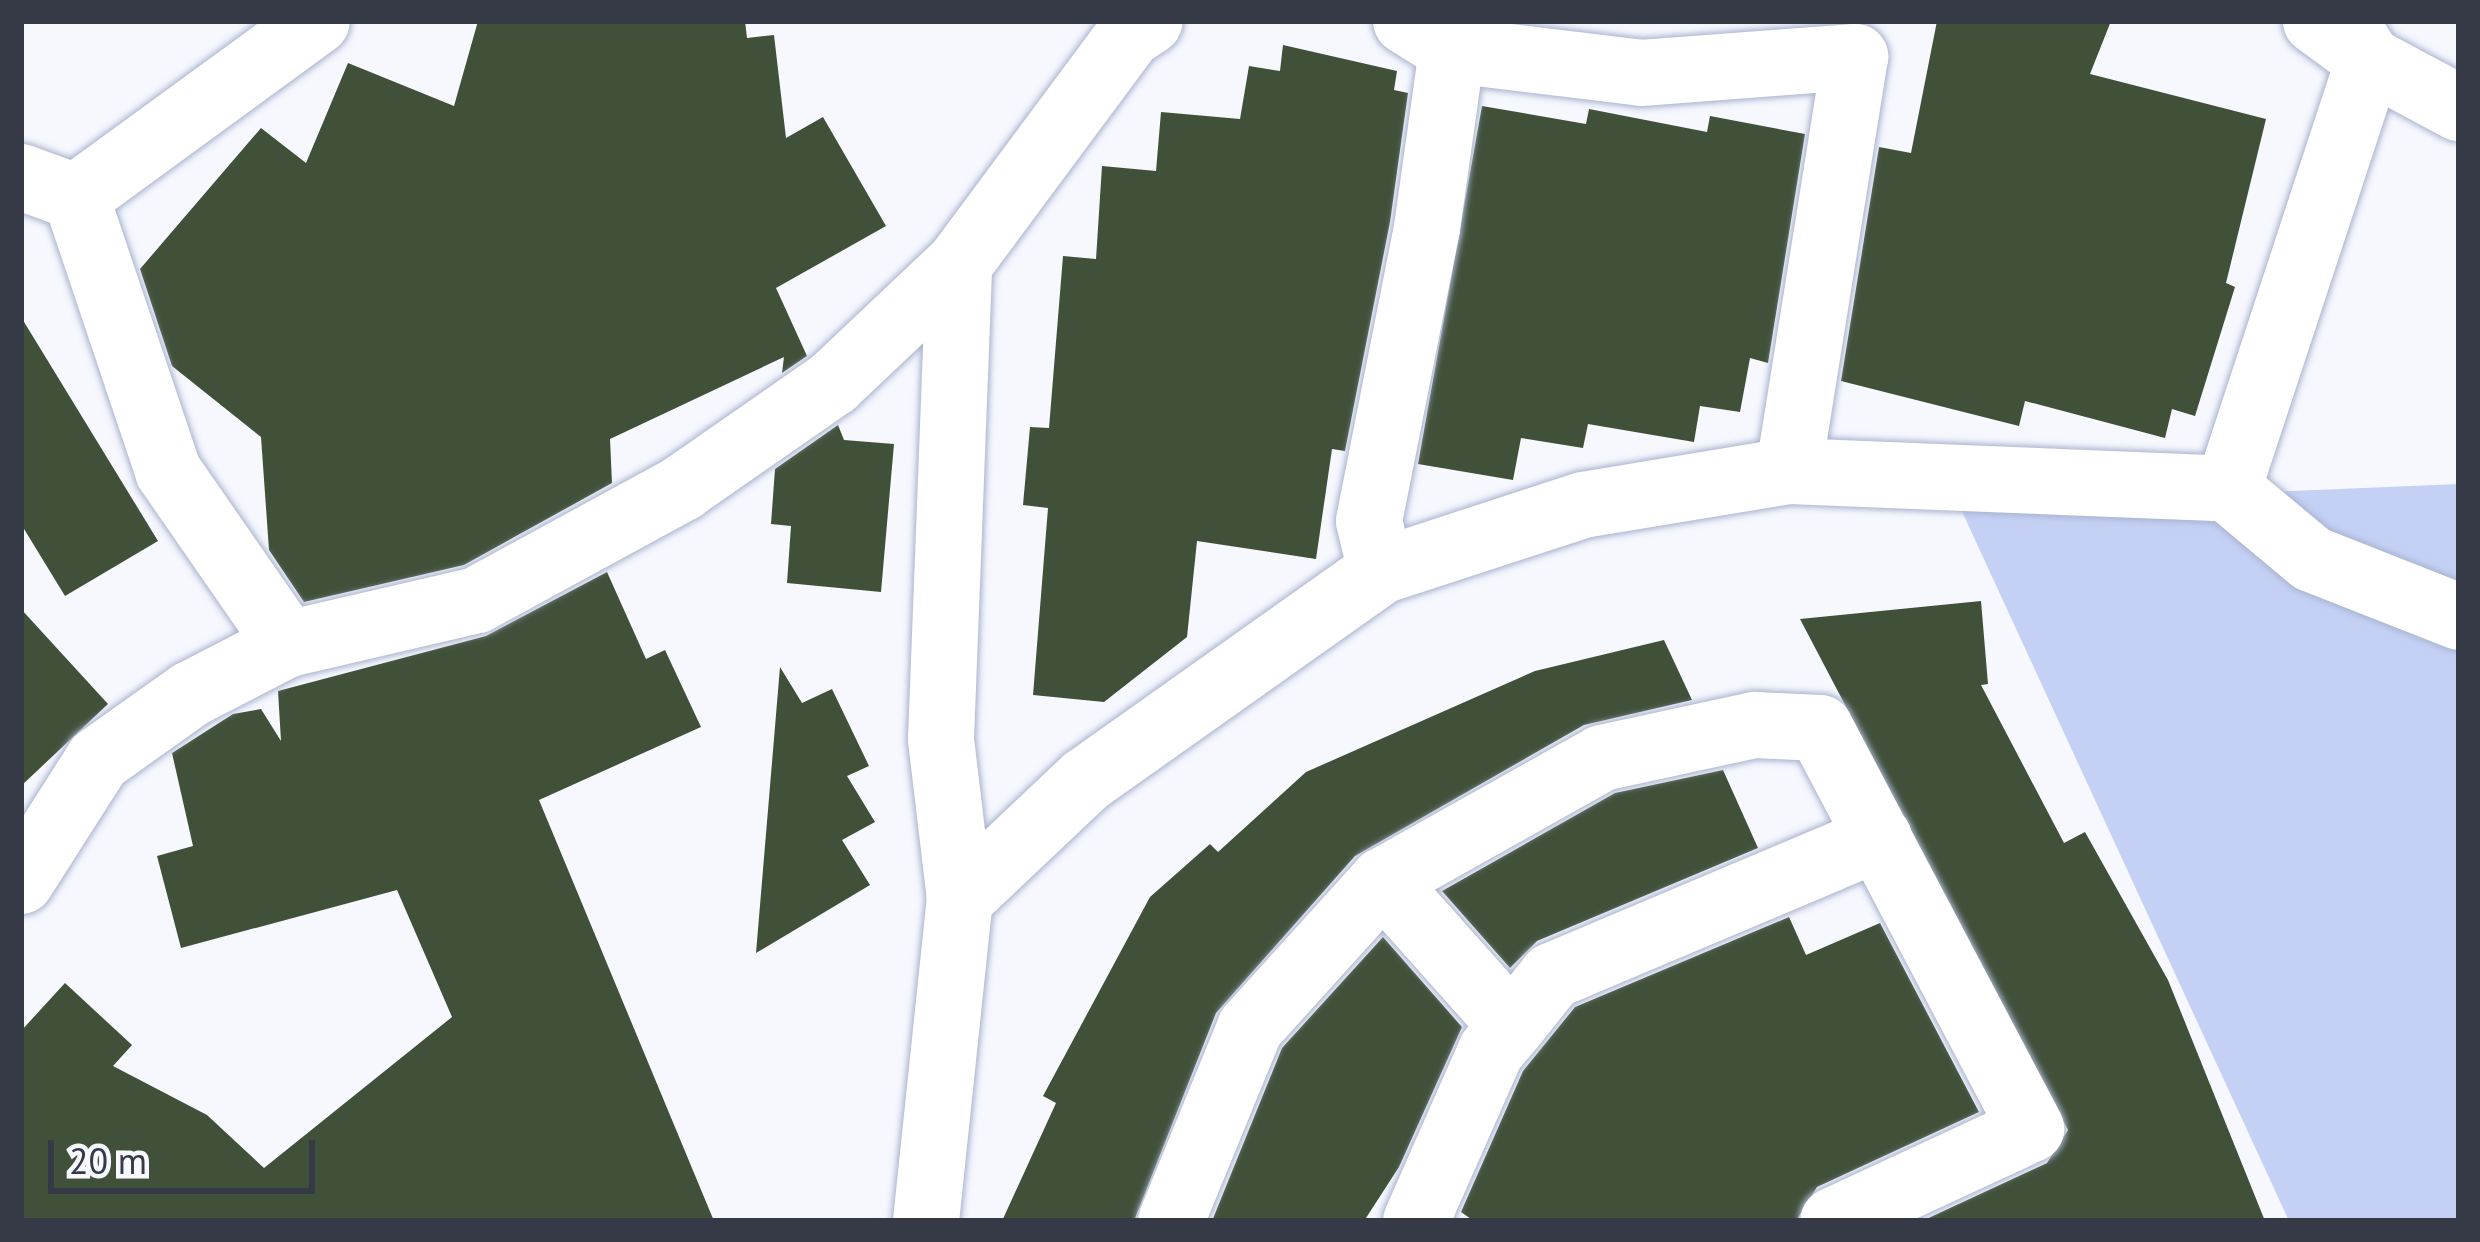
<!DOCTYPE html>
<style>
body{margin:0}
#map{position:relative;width:2480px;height:1242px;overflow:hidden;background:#f6f8fe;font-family:"PT Sans",sans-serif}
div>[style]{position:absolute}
.green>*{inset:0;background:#c4d1f5}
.building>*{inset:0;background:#405039}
.roads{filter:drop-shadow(0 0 3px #a9b3cf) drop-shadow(0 0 3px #a9b3cf)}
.minor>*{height:66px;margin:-33px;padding:0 33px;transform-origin:33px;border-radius:33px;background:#fff}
span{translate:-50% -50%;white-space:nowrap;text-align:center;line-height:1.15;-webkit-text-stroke:12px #f6f8fe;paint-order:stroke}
.frame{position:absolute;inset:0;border:24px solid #363a46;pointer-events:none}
.scale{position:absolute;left:48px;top:1140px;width:267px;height:54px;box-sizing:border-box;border:6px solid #363a46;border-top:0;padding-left:15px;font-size:36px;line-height:42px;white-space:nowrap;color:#363a46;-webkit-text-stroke:9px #f6f8fe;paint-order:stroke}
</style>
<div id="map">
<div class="green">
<div style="clip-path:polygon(2459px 484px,2459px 1221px,2289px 1221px,1959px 505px)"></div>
</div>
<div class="building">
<div style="clip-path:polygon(478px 21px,745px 21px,747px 38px,774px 35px,786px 138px,823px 117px,886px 226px,776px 288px,807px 356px,782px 373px,784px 357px,610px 439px,612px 483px,464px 565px,304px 602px,269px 550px,261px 437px,172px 366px,140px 269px,261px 128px,306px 163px,348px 63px,454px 106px)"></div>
<div style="clip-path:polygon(1937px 21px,2111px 21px,2090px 74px,2266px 119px,2226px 283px,2235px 287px,2195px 416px,2172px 409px,2165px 438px,2025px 401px,2019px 426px,1841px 381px,1879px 147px,1911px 153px)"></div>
<div style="clip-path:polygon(1283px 45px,1397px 71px,1394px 90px,1408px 93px,1390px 222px,1345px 451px,1332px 449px,1316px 559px,1197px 541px,1187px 637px,1104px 702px,1033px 695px,1048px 508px,1023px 505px,1030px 427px,1049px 428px,1063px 256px,1096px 259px,1102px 166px,1156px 171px,1161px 112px,1240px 119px,1249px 66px,1280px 71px)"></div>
<div style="clip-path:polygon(1482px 106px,1586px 124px,1589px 109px,1707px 132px,1710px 116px,1805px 134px,1768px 363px,1750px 358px,1740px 412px,1700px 406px,1694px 442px,1588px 424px,1583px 448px,1521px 438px,1513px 480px,1418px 464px)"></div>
<div style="clip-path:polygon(21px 317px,158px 541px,65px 596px,21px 524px)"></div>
<div style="clip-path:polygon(838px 425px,844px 440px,894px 444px,881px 592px,787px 583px,791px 526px,771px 524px,775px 469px)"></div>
<div style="clip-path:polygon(607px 572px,646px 659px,665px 650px,701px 727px,539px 800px,714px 1221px,21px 1221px,21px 1031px,65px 983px,132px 1045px,113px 1066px,207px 1115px,264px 1168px,452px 1017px,397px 890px,181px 948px,157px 856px,193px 846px,172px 753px,233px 714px,261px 709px,281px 741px,278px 691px,486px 636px)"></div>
<div style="clip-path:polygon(1981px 601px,1988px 684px,1981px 685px,2064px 843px,2085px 832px,2168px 980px,2265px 1221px,1922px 1221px,2047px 1163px,2068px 1130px,1800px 619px)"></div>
<div style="clip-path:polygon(21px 609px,108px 704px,21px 786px)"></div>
<div style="clip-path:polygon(1664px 640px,1692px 700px,1584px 725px,1355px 856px,1216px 1013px,1134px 1221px,1002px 1221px,1056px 1103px,1043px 1096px,1150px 897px,1210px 844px,1218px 852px,1306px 772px,1535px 671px)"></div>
<div style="clip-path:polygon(780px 667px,802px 703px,832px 689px,869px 766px,847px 776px,875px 822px,842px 840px,870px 885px,756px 953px)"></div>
<div style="clip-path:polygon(1723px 770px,1758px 848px,1537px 941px,1510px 968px,1442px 891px,1615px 793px)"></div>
<div style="clip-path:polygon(1789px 917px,1806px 955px,1880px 923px,1979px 1112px,1817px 1187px,1796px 1221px,1474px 1221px,1461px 1212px,1523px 1071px,1575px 1007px)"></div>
<div style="clip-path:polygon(1383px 937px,1462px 1027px,1399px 1167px,1364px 1221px,1212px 1221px,1282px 1048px)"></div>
</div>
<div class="roads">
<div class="minor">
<div style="left:1406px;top:21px;width:54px;rotate:32.2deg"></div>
<div style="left:1452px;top:50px;width:190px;rotate:6.9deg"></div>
<div style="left:1641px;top:73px;width:215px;rotate:-4.3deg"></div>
<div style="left:1855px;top:57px;width:419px;rotate:99.1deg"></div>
<div style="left:2346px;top:24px;width:43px;rotate:57.4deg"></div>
<div style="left:2369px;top:60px;width:102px;rotate:28.1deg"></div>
<div style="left:21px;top:177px;width:59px;rotate:20deg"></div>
<div style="left:76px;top:197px;width:298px;rotate:-36.1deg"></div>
<div style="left:76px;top:197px;width:289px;rotate:71.4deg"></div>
<div style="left:168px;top:471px;width:211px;rotate:55.3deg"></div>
<div style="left:2228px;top:489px;width:109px;rotate:39.8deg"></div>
<div style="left:2312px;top:559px;width:158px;rotate:21.5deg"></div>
<div style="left:1381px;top:571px;width:51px;rotate:-103.5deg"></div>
<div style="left:1369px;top:521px;width:299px;rotate:-78.8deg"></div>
<div style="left:1427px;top:228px;width:180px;rotate:-82deg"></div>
<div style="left:21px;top:881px;width:143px;rotate:-57.5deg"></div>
<div style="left:98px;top:760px;width:114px;rotate:-35.4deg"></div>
<div style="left:191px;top:694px;width:109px;rotate:-27.3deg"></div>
<div style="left:288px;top:644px;width:194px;rotate:-13.1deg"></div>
<div style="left:477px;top:600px;width:234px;rotate:-28.6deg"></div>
<div style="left:682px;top:488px;width:184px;rotate:-34.8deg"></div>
<div style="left:833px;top:383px;width:173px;rotate:-43.4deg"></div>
<div style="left:1383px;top:881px;width:194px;rotate:48.3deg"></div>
<div style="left:1512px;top:1026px;width:64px;rotate:-51.3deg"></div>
<div style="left:1552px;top:976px;width:355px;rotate:-22.9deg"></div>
<div style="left:960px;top:899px;width:173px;rotate:-43.4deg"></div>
<div style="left:1086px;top:780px;width:362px;rotate:-35.3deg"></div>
<div style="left:1381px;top:571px;width:213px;rotate:-18.1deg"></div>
<div style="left:1583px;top:505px;width:209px;rotate:-9.4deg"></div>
<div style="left:1789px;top:471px;width:439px;rotate:2.3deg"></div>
<div style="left:2228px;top:489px;width:452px;rotate:-71.8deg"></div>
<div style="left:2369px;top:60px;width:66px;rotate:-143.7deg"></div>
<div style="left:926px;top:1221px;width:324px;rotate:-84deg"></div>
<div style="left:960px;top:899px;width:161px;rotate:-96.8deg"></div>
<div style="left:941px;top:739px;width:475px;rotate:-87.8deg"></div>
<div style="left:959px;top:264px;width:285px;rotate:-53.4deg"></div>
<div style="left:1129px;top:35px;width:25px;rotate:-34deg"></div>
<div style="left:1171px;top:1221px;width:209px;rotate:-67.7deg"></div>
<div style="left:1250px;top:1028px;width:198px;rotate:-47.9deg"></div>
<div style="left:1383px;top:881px;width:251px;rotate:-29.3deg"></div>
<div style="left:1602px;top:758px;width:157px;rotate:-12.2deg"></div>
<div style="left:1755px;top:725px;width:65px;rotate:2.6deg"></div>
<div style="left:1820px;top:728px;width:453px;rotate:62.2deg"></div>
<div style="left:2031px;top:1129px;width:218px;rotate:155.1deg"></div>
<div style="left:1416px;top:1221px;width:186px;rotate:-66.2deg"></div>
<div style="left:1491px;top:1051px;width:33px;rotate:-50deg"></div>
</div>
</div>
<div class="frame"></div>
<div class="scale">20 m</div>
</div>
